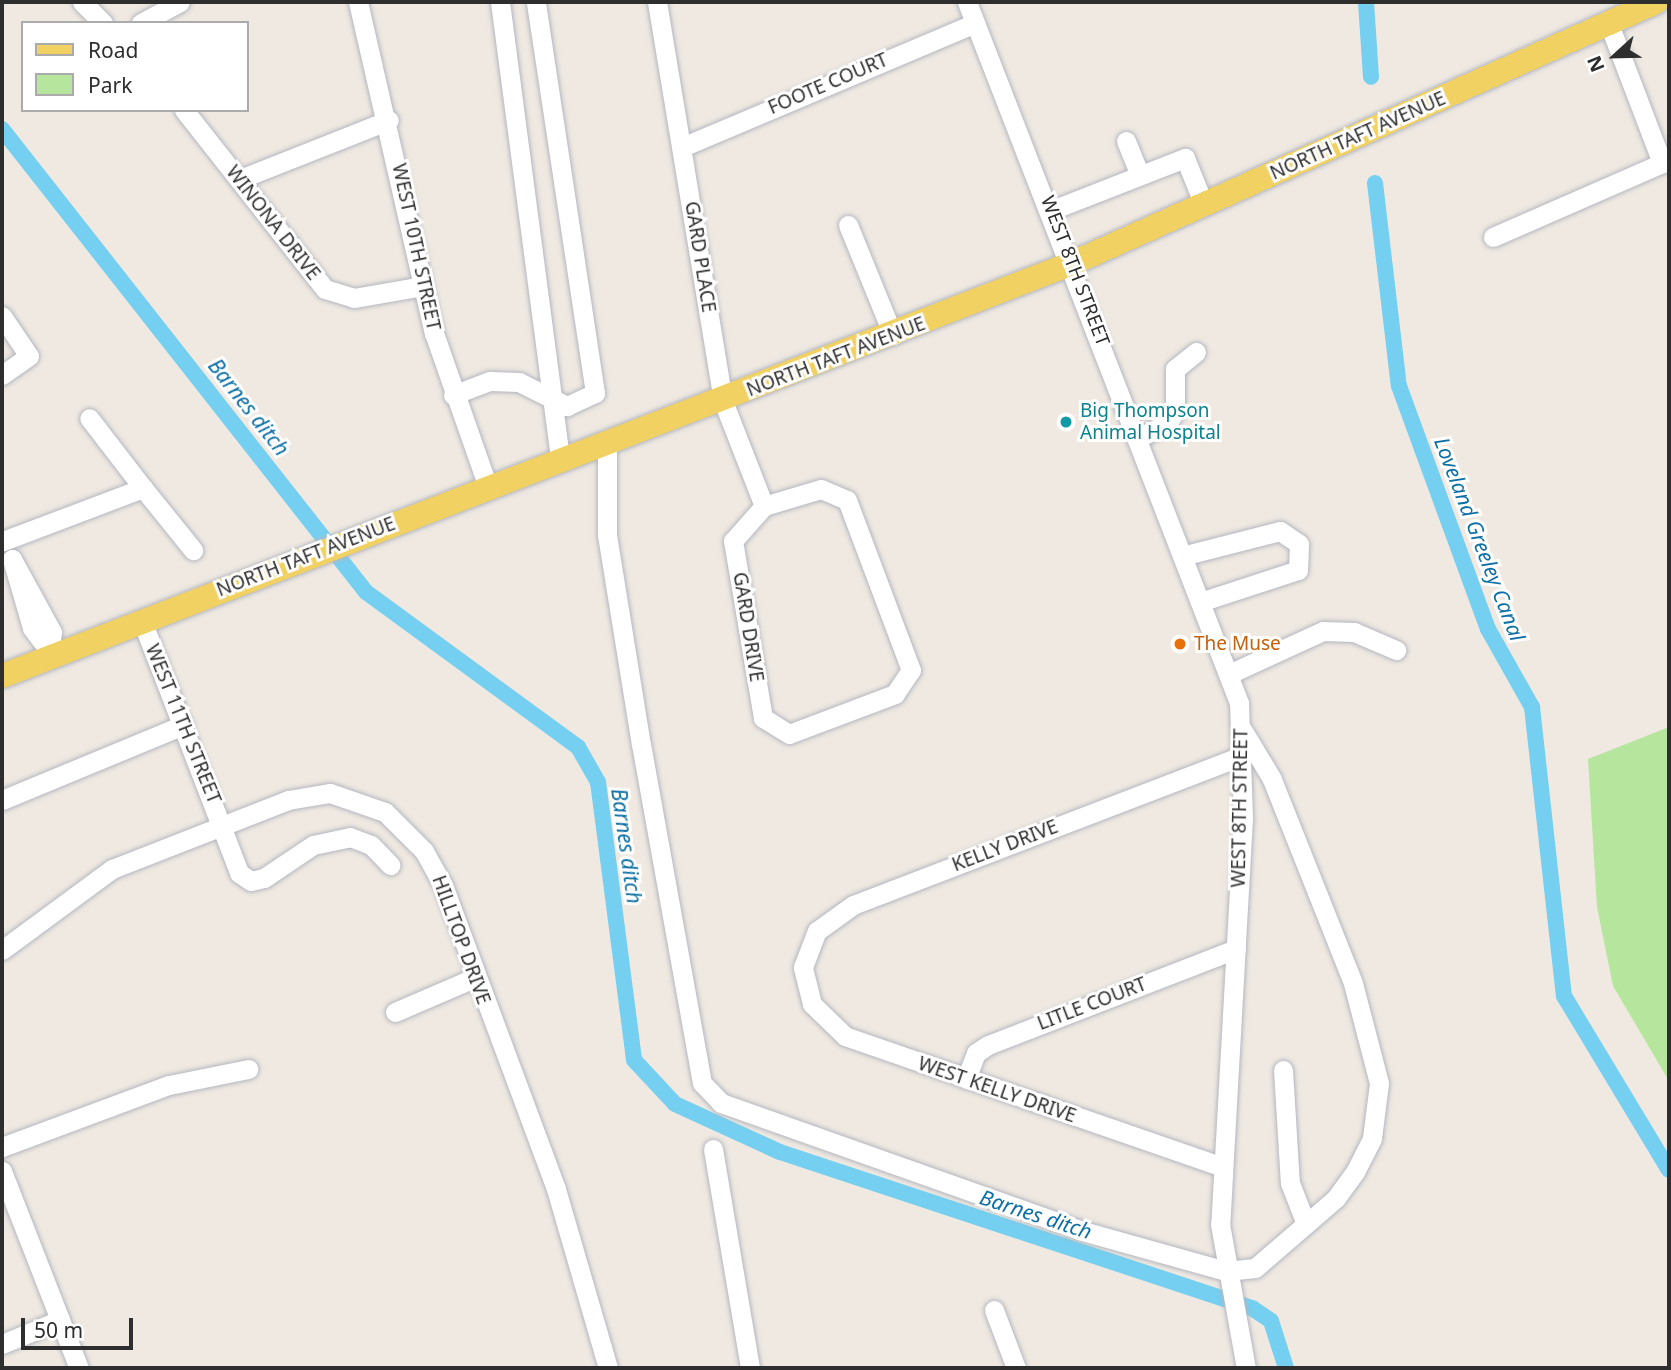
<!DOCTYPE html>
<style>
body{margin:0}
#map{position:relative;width:1671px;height:1370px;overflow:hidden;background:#efe9e1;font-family:"Noto Sans",sans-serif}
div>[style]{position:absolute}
.green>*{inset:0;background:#b6e59e}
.canal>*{height:16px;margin:-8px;padding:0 8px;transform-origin:8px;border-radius:8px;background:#75cff0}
.roads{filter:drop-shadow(0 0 2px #b4b7c1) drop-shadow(0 0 2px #b4b7c1)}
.minor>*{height:19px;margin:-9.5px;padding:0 9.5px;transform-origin:9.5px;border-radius:9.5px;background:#fff}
.major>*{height:24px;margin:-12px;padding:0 12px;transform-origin:12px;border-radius:12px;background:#f2d163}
.dots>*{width:19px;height:19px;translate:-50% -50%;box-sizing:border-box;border:4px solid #fff;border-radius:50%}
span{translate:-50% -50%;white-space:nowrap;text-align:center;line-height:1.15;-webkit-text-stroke:6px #fff;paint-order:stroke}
.street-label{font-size:19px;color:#2e2e2e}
.culture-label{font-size:19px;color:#0d838f}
.left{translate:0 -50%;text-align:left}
.food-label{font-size:19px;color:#c56008}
.water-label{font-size:21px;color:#0d6fa3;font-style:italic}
.frame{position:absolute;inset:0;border:4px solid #2e2e2e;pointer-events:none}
.legend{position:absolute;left:21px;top:21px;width:228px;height:91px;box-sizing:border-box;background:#fff;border:2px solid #ababab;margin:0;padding:9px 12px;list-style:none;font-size:21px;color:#2e2e2e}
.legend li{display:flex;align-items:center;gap:14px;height:35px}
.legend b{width:35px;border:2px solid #ababab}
.north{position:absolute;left:1580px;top:21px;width:70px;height:70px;-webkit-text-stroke:5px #fff;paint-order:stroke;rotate:248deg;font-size:19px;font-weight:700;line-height:28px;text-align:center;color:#2e2e2e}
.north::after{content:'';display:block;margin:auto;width:24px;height:32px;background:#2e2e2e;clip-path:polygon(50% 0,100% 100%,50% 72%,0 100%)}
.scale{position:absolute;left:21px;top:1318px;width:112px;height:32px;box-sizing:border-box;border:4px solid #2e2e2e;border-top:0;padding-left:9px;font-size:21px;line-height:24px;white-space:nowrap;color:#2e2e2e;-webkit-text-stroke:5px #fff;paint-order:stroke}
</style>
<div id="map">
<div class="green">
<div style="clip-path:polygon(1669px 727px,1669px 1081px,1613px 986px,1597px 907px,1588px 759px)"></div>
</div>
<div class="canal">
<div style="left:1366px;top:2px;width:75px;rotate:86.2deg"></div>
<div style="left:2px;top:129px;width:589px;rotate:51.83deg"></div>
<div style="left:366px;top:592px;width:263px;rotate:36.2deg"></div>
<div style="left:578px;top:747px;width:40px;rotate:60.3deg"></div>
<div style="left:598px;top:782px;width:280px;rotate:82.6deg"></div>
<div style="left:634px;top:1060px;width:60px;rotate:47deg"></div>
<div style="left:675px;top:1104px;width:115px;rotate:24.6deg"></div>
<div style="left:780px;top:1152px;width:497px;rotate:18.3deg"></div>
<div style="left:1252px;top:1308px;width:23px;rotate:34deg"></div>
<div style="left:1271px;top:1321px;width:49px;rotate:72.3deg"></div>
<div style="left:1375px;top:183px;width:204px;rotate:83.3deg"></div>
<div style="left:1399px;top:386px;width:259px;rotate:69.9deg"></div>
<div style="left:1488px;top:629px;width:90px;rotate:60.6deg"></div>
<div style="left:1532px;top:707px;width:291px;rotate:83.7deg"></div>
<div style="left:1564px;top:996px;width:203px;rotate:58.9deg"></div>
</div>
<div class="roads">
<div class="minor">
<div style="left:82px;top:2px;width:30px;rotate:45deg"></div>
<div style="left:358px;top:2px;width:340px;rotate:77.1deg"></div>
<div style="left:434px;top:333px;width:163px;rotate:70.7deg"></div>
<div style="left:500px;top:2px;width:461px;rotate:82.5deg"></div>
<div style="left:657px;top:2px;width:404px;rotate:80.6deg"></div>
<div style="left:723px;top:401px;width:113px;rotate:68.7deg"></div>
<div style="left:967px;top:2px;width:752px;rotate:68.79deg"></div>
<div style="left:1239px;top:703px;width:115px;rotate:88deg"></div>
<div style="left:1243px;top:818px;width:407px;rotate:93.2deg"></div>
<div style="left:1220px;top:1224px;width:146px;rotate:79.8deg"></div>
<div style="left:141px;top:23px;width:44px;rotate:-28.3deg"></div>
<div style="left:1609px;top:24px;width:149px;rotate:69.1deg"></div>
<div style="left:184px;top:110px;width:228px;rotate:51.8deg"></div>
<div style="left:325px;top:289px;width:30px;rotate:17deg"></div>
<div style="left:354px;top:298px;width:70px;rotate:-9.9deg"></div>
<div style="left:1126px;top:141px;width:37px;rotate:68deg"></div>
<div style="left:682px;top:147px;width:318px;rotate:-22.9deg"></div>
<div style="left:240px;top:179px;width:160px;rotate:-21.6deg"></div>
<div style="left:1052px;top:210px;width:143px;rotate:-21.4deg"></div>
<div style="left:1185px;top:158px;width:51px;rotate:68deg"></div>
<div style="left:848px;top:225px;width:119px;rotate:67.8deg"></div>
<div style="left:1493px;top:237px;width:192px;rotate:-23.6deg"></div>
<div style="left:2px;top:316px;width:48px;rotate:56deg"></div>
<div style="left:29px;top:356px;width:33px;rotate:145deg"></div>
<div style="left:453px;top:395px;width:40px;rotate:-21deg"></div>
<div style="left:490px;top:381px;width:29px;rotate:2deg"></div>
<div style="left:519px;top:382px;width:54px;rotate:26.6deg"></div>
<div style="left:567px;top:406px;width:31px;rotate:-25deg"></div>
<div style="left:595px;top:393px;width:395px;rotate:-98.6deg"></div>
<div style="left:1138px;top:438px;width:34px;rotate:-27deg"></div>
<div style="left:1168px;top:423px;width:14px;rotate:-60deg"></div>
<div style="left:1175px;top:411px;width:42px;rotate:-90deg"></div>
<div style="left:1175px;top:369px;width:27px;rotate:-39deg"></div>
<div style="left:607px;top:441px;width:94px;rotate:90deg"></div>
<div style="left:607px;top:535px;width:212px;rotate:80.8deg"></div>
<div style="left:641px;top:744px;width:344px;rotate:79.8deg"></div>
<div style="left:702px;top:1083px;width:28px;rotate:46deg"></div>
<div style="left:721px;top:1103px;width:380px;rotate:19.5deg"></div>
<div style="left:1079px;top:1230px;width:153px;rotate:15.6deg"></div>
<div style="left:1226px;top:1271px;width:29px;rotate:-6deg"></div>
<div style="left:1255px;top:1268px;width:107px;rotate:-40.8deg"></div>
<div style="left:1336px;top:1198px;width:32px;rotate:-54deg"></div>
<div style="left:1355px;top:1172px;width:38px;rotate:-63deg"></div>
<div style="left:1372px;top:1138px;width:55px;rotate:-82.7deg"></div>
<div style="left:1379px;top:1083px;width:103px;rotate:-104.6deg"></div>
<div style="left:1353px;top:983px;width:219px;rotate:-111.7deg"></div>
<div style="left:1272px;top:779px;width:58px;rotate:-121deg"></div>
<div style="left:143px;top:488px;width:80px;rotate:51.1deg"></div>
<div style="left:821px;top:489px;width:28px;rotate:23deg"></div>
<div style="left:847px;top:500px;width:182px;rotate:69.4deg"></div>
<div style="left:911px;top:670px;width:29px;rotate:124deg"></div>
<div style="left:895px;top:694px;width:113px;rotate:159.3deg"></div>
<div style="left:789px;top:734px;width:31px;rotate:-148deg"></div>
<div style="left:763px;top:718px;width:180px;rotate:-99.6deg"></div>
<div style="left:733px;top:541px;width:47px;rotate:-48.5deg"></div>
<div style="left:764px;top:506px;width:59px;rotate:-16.6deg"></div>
<div style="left:3px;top:541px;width:150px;rotate:-20.7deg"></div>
<div style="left:143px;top:488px;width:88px;rotate:-127.6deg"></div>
<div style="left:1182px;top:556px;width:101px;rotate:-14.3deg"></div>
<div style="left:1280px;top:531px;width:23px;rotate:34deg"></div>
<div style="left:1299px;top:544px;width:26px;rotate:92deg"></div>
<div style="left:1298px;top:570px;width:103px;rotate:161.9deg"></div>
<div style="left:142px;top:621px;width:270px;rotate:68.9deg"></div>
<div style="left:239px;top:873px;width:14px;rotate:34deg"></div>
<div style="left:251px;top:881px;width:13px;rotate:-13deg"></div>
<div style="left:264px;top:878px;width:59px;rotate:-34deg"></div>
<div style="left:313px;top:845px;width:38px;rotate:-12deg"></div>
<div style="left:350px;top:837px;width:22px;rotate:21deg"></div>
<div style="left:371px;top:845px;width:28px;rotate:46deg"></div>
<div style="left:50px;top:648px;width:16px;rotate:-83deg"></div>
<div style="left:52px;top:632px;width:83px;rotate:-118.7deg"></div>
<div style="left:12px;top:559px;width:72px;rotate:73.8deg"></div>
<div style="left:32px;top:628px;width:35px;rotate:53deg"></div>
<div style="left:1229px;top:674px;width:103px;rotate:-24.6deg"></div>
<div style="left:1323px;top:631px;width:31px;rotate:2deg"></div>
<div style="left:1354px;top:632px;width:46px;rotate:23.2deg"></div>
<div style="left:2px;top:800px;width:196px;rotate:-22.5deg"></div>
<div style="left:2px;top:950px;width:137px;rotate:-36.4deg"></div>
<div style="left:112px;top:869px;width:189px;rotate:-21.4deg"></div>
<div style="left:288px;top:800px;width:43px;rotate:-9.5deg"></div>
<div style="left:330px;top:793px;width:58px;rotate:19.1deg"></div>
<div style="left:385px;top:812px;width:55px;rotate:45deg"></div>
<div style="left:424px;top:851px;width:39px;rotate:61deg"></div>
<div style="left:443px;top:885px;width:324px;rotate:69.6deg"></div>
<div style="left:556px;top:1189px;width:186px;rotate:73.8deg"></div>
<div style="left:395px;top:1012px;width:86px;rotate:-23.3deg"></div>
<div style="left:1283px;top:1070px;width:113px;rotate:86.5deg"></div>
<div style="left:1290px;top:1183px;width:44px;rotate:68.7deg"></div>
<div style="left:966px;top:1079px;width:28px;rotate:-69deg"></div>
<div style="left:976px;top:1053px;width:14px;rotate:-34deg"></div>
<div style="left:988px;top:1045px;width:266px;rotate:-21.2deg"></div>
<div style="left:2px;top:1147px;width:178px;rotate:-20.4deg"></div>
<div style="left:169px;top:1085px;width:81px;rotate:-11.4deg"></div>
<div style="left:713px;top:1149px;width:222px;rotate:80.4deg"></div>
<div style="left:1223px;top:1167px;width:400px;rotate:-160.9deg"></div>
<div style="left:845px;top:1036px;width:46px;rotate:-135.9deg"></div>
<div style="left:812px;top:1004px;width:38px;rotate:-104deg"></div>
<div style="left:803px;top:967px;width:39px;rotate:-69deg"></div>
<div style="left:817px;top:931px;width:44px;rotate:-35.8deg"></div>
<div style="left:853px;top:905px;width:419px;rotate:-21deg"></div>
<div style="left:2px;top:1171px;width:212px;rotate:68.7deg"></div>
<div style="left:994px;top:1310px;width:62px;rotate:69.2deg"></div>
<div style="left:2px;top:1344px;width:63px;rotate:-22.5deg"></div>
</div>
<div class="major">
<div style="left:2px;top:676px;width:1148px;rotate:-21.09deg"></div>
<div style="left:1073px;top:263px;width:639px;rotate:-24.12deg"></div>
</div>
</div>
<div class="dots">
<div style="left:1066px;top:422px;background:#0f9aa8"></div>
<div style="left:1180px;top:644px;background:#e8710a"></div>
</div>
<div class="street-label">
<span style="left:828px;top:84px;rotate:-23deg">FOOTE COURT</span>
<span style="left:1358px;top:136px;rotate:-24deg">NORTH TAFT AVENUE</span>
<span style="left:273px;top:223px;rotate:52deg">WINONA DRIVE</span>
<span style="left:416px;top:247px;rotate:78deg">WEST 10TH STREET</span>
<span style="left:700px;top:257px;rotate:81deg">GARD PLACE</span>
<span style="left:1075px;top:271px;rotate:69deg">WEST 8TH STREET</span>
<span style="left:836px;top:357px;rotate:-21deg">NORTH TAFT AVENUE</span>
<span style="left:306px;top:557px;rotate:-21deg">NORTH TAFT AVENUE</span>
<span style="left:748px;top:627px;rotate:81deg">GARD DRIVE</span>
<span style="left:183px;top:724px;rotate:68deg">WEST 11TH STREET</span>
<span style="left:1240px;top:808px;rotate:-89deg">WEST 8TH STREET</span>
<span style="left:1005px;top:846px;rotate:-21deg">KELLY DRIVE</span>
<span style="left:461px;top:940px;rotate:70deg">HILLTOP DRIVE</span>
<span style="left:1092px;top:1004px;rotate:-21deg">LITLE COURT</span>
<span style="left:997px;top:1090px;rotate:19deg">WEST KELLY DRIVE</span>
</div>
<div class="culture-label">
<span class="left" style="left:1080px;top:422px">Big Thompson<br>Animal Hospital</span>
</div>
<div class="food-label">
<span class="left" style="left:1194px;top:644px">The Muse</span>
</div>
<div class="water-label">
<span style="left:249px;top:407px;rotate:52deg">Barnes ditch</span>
<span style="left:1480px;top:539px;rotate:69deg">Loveland Greeley Canal</span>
<span style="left:627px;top:846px;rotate:82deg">Barnes ditch</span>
<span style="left:1036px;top:1214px;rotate:18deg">Barnes ditch</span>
</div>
<div class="frame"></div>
<ul class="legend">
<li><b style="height:9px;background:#f2d163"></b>Road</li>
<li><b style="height:19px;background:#b6e59e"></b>Park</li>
</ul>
<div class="north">N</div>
<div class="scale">50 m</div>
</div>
